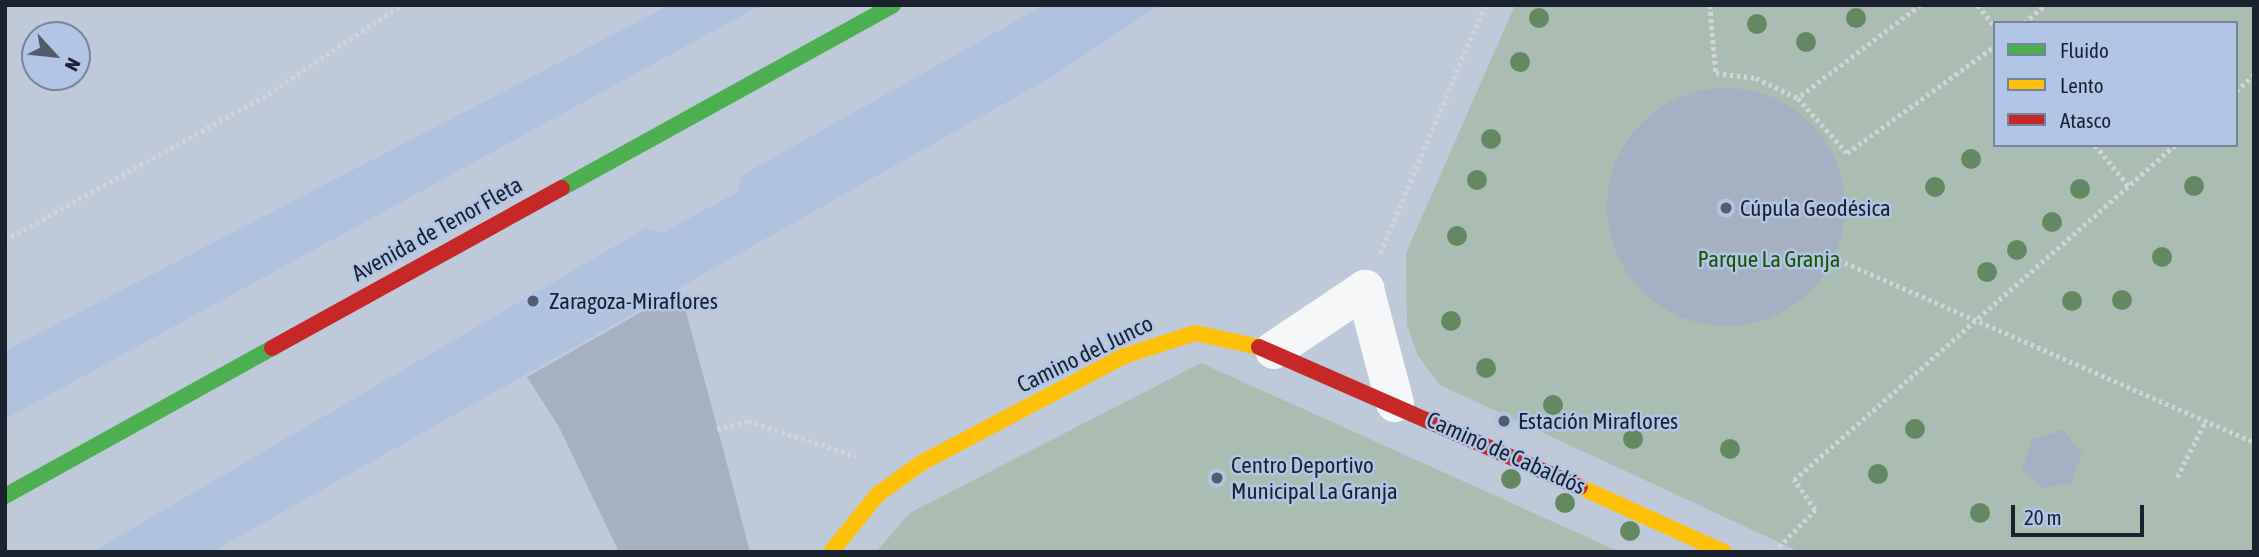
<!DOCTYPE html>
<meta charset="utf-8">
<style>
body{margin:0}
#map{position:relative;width:2259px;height:557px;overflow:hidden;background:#bec9da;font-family:"Asap Condensed",sans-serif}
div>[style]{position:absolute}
.built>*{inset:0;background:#afc2df}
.green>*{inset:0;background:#a9bdb2}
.building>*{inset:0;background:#a5b0c3}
.round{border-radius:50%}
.path>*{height:4.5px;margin-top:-2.25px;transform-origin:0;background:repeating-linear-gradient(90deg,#d0d3d8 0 3.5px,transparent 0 7px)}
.street>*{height:38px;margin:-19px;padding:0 19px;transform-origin:19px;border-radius:19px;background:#f5f7f9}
.fast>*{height:16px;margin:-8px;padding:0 8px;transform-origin:8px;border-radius:8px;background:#4caf50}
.slow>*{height:16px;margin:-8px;padding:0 8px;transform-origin:8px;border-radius:8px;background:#ffc107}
.jam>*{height:16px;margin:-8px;padding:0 8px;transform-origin:8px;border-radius:8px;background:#c62828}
.trees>*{width:20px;height:20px;margin:-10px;border-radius:50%;background:#638963}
.dots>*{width:19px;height:19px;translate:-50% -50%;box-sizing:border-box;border:4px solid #b1c6e7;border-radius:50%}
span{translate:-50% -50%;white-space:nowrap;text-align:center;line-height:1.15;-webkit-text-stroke:5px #b1c6e7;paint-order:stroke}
.poi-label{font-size:23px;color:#1a222f}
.left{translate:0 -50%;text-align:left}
.street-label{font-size:23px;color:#1a222f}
.park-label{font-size:23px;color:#195402}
.frame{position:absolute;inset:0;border:7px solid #1a222f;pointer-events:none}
.legend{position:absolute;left:1993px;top:21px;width:245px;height:126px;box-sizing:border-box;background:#b1c6e7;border:2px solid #75849d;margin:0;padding:9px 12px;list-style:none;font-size:21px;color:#1a222f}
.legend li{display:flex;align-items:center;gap:14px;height:35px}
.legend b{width:35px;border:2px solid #75849d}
.north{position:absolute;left:21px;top:21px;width:70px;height:70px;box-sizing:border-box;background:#b1c6e7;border:2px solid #75849d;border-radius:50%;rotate:117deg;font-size:19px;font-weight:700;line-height:28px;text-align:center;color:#1a222f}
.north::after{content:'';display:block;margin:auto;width:24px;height:32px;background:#535c6b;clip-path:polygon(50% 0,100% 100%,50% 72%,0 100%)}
.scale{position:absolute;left:2011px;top:505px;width:133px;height:32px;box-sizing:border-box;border:4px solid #1a222f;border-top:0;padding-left:9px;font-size:21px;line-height:24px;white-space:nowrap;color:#1a222f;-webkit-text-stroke:5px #b1c6e7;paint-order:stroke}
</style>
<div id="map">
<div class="built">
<div style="clip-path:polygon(670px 5px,761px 5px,5px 419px,5px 351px)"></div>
<div style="clip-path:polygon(1044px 5px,1159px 5px,1053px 76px,212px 552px,92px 552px,646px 228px,662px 233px,738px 192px,741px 176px)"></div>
</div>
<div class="green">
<div style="clip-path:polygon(evenodd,1515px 5px,2254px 5px,2254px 552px,1800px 552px,1440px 385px,1418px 356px,1407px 325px,1406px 253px,1515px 5px,1995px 23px,2236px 23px,2236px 145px,1995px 145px,1995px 23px)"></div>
<div style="clip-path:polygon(1201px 363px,1620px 552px,876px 552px,910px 513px)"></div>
</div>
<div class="building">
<div class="round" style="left:1607px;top:88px;width:238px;height:238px"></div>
<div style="clip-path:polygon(680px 290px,722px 445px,750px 552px,619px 552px,559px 427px,527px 377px)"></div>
<div style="clip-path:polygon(2063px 430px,2082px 454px,2071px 483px,2042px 488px,2022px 469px,2033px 439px)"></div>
</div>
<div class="path">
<div style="left:1710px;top:5px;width:68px;rotate:85deg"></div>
<div style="left:1716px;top:73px;width:40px;rotate:7.1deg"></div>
<div style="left:1756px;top:78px;width:47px;rotate:25.5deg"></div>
<div style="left:1921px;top:5px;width:154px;rotate:142.9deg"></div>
<div style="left:1798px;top:98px;width:74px;rotate:48.3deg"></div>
<div style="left:1847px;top:153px;width:183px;rotate:-35.9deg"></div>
<div style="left:1978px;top:5px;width:28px;rotate:52deg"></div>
<div style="left:2024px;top:23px;width:28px;rotate:-41deg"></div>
<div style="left:2236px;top:91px;width:24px;rotate:-42deg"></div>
<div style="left:2095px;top:145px;width:53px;rotate:50.3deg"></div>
<div style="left:5px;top:240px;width:301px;rotate:-29deg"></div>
<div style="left:268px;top:94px;width:160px;rotate:-33.8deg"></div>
<div style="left:1380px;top:253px;width:269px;rotate:-67.1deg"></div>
<div style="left:1832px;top:257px;width:461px;rotate:23.7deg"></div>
<div style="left:717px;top:429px;width:32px;rotate:-14deg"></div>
<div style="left:748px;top:421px;width:114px;rotate:18deg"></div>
<div style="left:2177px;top:477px;width:64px;rotate:-63deg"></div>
<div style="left:1774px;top:552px;width:59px;rotate:-45.7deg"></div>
<div style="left:1815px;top:510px;width:37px;rotate:-125deg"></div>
<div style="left:1794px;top:480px;width:507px;rotate:-41.32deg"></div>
</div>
<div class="street">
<div style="left:1274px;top:350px;width:110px;rotate:-33.8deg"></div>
<div style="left:1365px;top:289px;width:118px;rotate:75.3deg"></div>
</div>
<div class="fast">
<div style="left:562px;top:188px;width:378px;rotate:-28.9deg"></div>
<div style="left:5px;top:496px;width:305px;rotate:-29deg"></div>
</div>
<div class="slow">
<div style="left:1580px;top:487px;width:158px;rotate:24.3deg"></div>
<div style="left:831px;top:552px;width:75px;rotate:-51deg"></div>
<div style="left:878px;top:494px;width:55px;rotate:-35.4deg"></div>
<div style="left:923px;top:462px;width:227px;rotate:-27.8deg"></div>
<div style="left:1124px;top:356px;width:75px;rotate:-17.9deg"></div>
<div style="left:1195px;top:333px;width:66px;rotate:12.3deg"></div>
</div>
<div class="jam">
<div style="left:1259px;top:347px;width:350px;rotate:23.6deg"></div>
<div style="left:272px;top:348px;width:331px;rotate:-28.9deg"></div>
</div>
<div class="trees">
<div style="left:1539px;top:18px"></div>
<div style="left:1856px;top:18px"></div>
<div style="left:1757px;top:24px"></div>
<div style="left:1806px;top:42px"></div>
<div style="left:1520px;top:62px"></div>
<div style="left:1491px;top:139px"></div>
<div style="left:1971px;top:159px"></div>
<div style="left:1477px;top:180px"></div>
<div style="left:2194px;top:186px"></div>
<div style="left:1935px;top:187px"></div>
<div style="left:2080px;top:189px"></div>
<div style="left:2052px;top:222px"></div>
<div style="left:1457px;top:236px"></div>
<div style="left:2017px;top:250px"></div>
<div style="left:2162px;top:257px"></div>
<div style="left:1987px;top:272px"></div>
<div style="left:2122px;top:300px"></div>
<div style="left:2072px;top:301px"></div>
<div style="left:1451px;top:321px"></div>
<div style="left:1486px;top:368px"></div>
<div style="left:1553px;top:405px"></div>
<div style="left:1915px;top:429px"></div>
<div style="left:1633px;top:439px"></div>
<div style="left:1730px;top:449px"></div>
<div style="left:1878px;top:474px"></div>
<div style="left:1511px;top:479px"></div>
<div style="left:1565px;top:503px"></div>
<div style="left:1980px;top:513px"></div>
<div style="left:1630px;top:531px"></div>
</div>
<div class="dots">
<div style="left:1726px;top:208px;background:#535c6b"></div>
<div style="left:533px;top:301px;background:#535c6b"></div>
<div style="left:1504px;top:421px;background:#535c6b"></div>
<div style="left:1217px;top:478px;background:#535c6b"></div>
</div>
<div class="poi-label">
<span class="left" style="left:1740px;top:208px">Cúpula Geodésica</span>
<span class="left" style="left:549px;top:301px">Zaragoza-Miraflores</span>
<span class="left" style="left:1518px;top:421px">Estación Miraflores</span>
<span class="left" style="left:1231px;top:478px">Centro Deportivo<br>Municipal La Granja</span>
</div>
<div class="street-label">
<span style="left:437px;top:229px;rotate:-29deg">Avenida de Tenor Fleta</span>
<span style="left:1085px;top:354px;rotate:-26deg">Camino del Junco</span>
<span style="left:1506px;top:453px;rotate:24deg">Camino de Cabaldós</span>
</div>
<div class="park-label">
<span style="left:1769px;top:259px">Parque La Granja</span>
</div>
<div class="frame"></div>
<ul class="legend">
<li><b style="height:9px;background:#4caf50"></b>Fluido</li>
<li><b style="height:9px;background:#ffc107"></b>Lento</li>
<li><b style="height:9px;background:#c62828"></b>Atasco</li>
</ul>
<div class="north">N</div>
<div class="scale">20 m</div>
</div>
